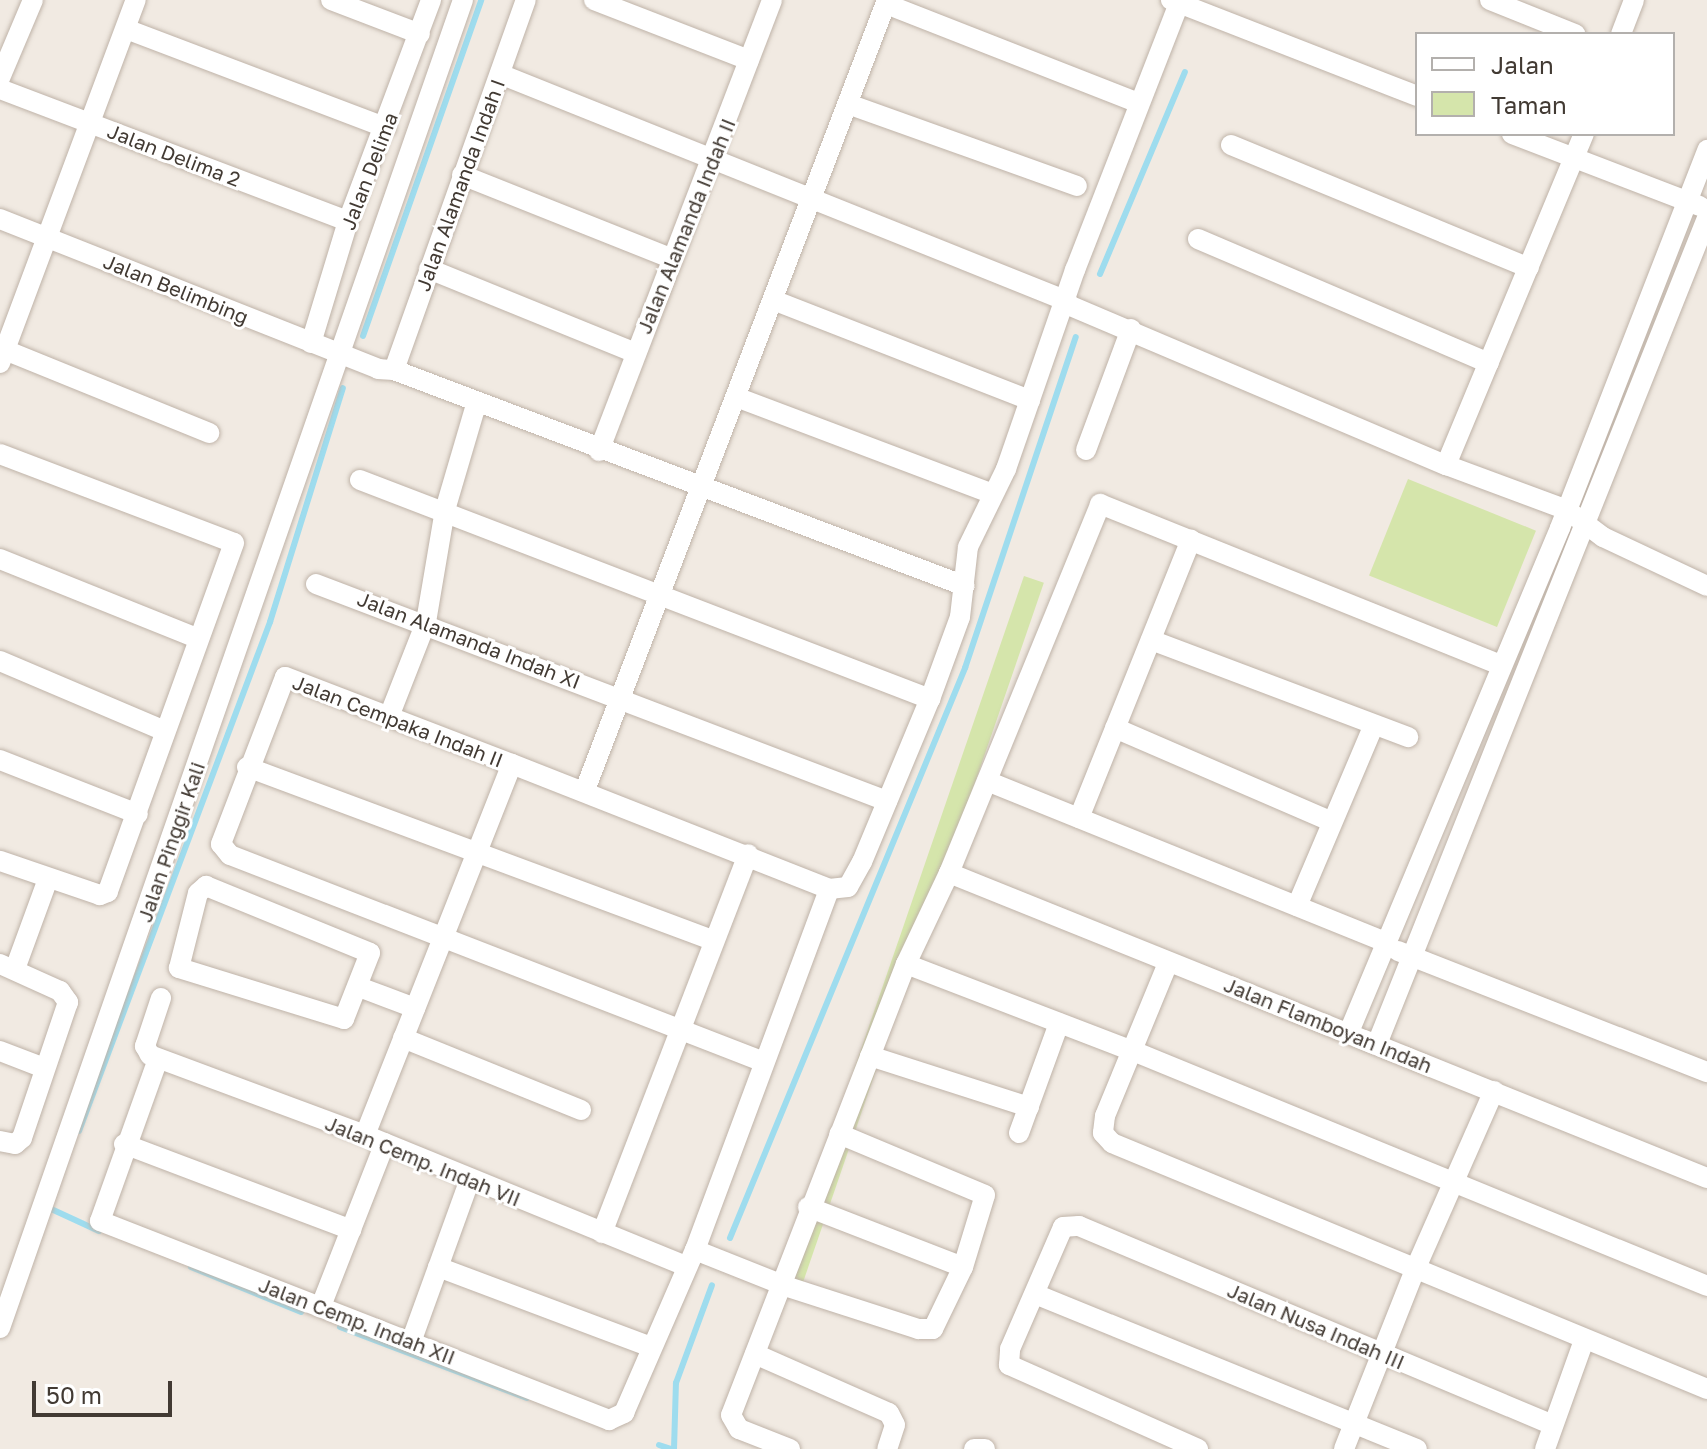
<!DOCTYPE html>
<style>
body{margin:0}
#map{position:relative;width:1707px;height:1449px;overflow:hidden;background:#f1eae2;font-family:"Golos Text",sans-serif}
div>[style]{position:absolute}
.green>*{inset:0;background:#d5e5ab;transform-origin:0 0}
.stream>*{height:6px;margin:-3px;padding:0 3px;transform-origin:3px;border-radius:3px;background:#9edcee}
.roads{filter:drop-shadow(0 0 2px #bfb3a8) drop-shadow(0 0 2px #bfb3a8)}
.minor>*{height:20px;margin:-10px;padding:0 10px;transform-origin:10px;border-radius:10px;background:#fff}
span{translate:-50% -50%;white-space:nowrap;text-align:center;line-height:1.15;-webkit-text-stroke:6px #fff;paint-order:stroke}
.street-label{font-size:20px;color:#423a33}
.legend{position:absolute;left:1415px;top:32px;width:260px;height:104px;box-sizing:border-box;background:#fff;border:2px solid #b3b0ad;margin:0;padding:10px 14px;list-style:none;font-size:24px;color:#423a33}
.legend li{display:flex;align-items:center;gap:16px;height:40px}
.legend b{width:40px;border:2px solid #b3b0ad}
.scale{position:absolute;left:32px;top:1381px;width:140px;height:36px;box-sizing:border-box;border:4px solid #423a33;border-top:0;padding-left:10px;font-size:24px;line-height:28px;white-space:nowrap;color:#423a33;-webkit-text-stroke:6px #fff;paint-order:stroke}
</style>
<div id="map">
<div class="green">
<div style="left:1408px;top:479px;width:138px;height:104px;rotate:22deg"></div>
<div style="left:1024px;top:576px;width:21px;height:749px;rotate:19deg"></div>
</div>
<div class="stream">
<div style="left:1100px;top:274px;width:219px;rotate:-67.2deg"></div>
<div style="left:363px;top:336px;width:356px;rotate:-70.6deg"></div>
<div style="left:79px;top:1131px;width:544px;rotate:-69.43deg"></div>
<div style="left:270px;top:622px;width:245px;rotate:-72.7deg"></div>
<div style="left:49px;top:1208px;width:55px;rotate:24.7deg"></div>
<div style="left:730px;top:1238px;width:617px;rotate:-67.59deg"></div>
<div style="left:965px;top:668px;width:349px;rotate:-71.5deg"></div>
<div style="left:191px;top:1267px;width:119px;rotate:22.2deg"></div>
<div style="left:340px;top:1327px;width:200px;rotate:20.8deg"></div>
<div style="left:659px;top:1445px;width:13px;rotate:18deg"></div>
<div style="left:674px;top:1449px;width:66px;rotate:-88.3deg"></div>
<div style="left:676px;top:1383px;width:104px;rotate:-69.8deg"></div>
</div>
<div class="roads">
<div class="minor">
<div style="left:331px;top:0;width:95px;rotate:20.9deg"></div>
<div style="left:594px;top:0;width:166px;rotate:21.2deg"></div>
<div style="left:1171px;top:0;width:264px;rotate:21.3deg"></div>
<div style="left:1490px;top:0;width:92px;rotate:21.8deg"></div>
<div style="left:886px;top:4px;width:272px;rotate:21.4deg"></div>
<div style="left:126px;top:29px;width:278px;rotate:20.8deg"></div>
<div style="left:1621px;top:34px;width:36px;rotate:-69deg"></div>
<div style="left:500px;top:74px;width:611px;rotate:21.82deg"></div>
<div style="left:0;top:78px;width:85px;rotate:-67.1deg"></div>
<div style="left:0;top:89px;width:372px;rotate:20.8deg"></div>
<div style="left:848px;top:104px;width:243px;rotate:19.7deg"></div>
<div style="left:1512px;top:134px;width:201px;rotate:21deg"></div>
<div style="left:1231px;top:145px;width:322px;rotate:22.4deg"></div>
<div style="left:462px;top:175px;width:227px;rotate:21.7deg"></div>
<div style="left:0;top:219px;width:407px;rotate:21.6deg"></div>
<div style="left:378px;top:369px;width:16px;rotate:4deg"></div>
<div style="left:394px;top:370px;width:610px;rotate:20.72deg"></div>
<div style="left:1198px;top:239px;width:316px;rotate:23.1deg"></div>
<div style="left:429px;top:269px;width:223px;rotate:22.1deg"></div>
<div style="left:773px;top:300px;width:276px;rotate:21.3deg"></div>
<div style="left:1066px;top:304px;width:413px;rotate:23deg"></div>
<div style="left:1446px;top:465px;width:129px;rotate:20.4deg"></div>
<div style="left:1567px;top:510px;width:45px;rotate:36.9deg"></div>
<div style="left:1603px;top:537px;width:115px;rotate:25.2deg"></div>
<div style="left:311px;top:343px;width:127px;rotate:-73.1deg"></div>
<div style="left:348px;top:221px;width:236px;rotate:-69.4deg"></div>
<div style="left:0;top:348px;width:226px;rotate:22.1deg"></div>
<div style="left:0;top:363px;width:388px;rotate:-69.5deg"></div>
<div style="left:394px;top:370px;width:393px;rotate:-70.4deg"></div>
<div style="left:736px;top:397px;width:275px;rotate:20.7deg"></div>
<div style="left:1086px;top:450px;width:129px;rotate:-69.6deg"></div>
<div style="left:599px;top:451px;width:483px;rotate:-69deg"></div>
<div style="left:0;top:454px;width:250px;rotate:20.8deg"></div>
<div style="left:234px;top:543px;width:371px;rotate:109.9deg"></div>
<div style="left:108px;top:892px;width:9px;rotate:159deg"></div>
<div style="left:100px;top:895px;width:106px;rotate:-161.2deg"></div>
<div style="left:1446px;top:465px;width:359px;rotate:-67.4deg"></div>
<div style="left:360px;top:480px;width:611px;rotate:21.02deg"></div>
<div style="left:0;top:559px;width:214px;rotate:21.9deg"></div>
<div style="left:316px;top:584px;width:611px;rotate:20.81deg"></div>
<div style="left:1151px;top:640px;width:275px;rotate:20.7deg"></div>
<div style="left:0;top:661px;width:179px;rotate:23deg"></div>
<div style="left:390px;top:714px;width:99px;rotate:-68.6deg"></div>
<div style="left:426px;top:622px;width:114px;rotate:-80.4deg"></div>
<div style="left:445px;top:510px;width:109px;rotate:-73.6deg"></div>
<div style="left:1115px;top:728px;width:234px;rotate:23.4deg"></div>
<div style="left:0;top:760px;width:148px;rotate:21.4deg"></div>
<div style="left:512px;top:764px;width:243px;rotate:-159deg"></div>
<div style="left:285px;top:677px;width:179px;rotate:111deg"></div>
<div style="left:221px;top:844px;width:14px;rotate:51deg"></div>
<div style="left:230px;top:855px;width:573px;rotate:21.19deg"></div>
<div style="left:247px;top:767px;width:498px;rotate:20.4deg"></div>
<div style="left:987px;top:781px;width:429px;rotate:22deg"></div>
<div style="left:585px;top:790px;width:846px;rotate:-69.08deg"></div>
<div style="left:1079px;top:818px;width:300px;rotate:-68.1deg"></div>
<div style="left:949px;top:873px;width:817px;rotate:21.92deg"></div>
<div style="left:206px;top:886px;width:177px;rotate:22.2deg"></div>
<div style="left:370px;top:953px;width:71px;rotate:111.5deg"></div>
<div style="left:344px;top:1019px;width:173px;rotate:-162.8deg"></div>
<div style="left:179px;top:968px;width:77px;rotate:-75.8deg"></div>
<div style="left:198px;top:893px;width:11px;rotate:-41deg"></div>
<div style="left:1297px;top:906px;width:194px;rotate:-67deg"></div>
<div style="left:1398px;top:951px;width:332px;rotate:21.4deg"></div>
<div style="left:1168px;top:963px;width:165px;rotate:112.4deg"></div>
<div style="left:1105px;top:1116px;width:17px;rotate:97deg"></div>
<div style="left:1103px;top:1133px;width:13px;rotate:48deg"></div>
<div style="left:1112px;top:1143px;width:644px;rotate:22.46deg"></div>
<div style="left:0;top:964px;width:66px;rotate:24.2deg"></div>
<div style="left:60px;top:991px;width:14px;rotate:54deg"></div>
<div style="left:68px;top:1002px;width:144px;rotate:108.7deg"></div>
<div style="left:22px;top:1138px;width:9px;rotate:139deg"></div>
<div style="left:15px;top:1144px;width:15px;rotate:-169deg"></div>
<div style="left:906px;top:964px;width:243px;rotate:21deg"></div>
<div style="left:1133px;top:1051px;width:620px;rotate:22.26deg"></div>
<div style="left:15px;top:969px;width:96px;rotate:-69.9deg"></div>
<div style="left:359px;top:987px;width:60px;rotate:20.6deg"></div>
<div style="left:161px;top:998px;width:51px;rotate:108.4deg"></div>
<div style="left:145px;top:1046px;width:10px;rotate:61deg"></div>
<div style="left:150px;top:1055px;width:229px;rotate:20.4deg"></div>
<div style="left:365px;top:1135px;width:347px;rotate:22.2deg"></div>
<div style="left:1349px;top:1032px;width:546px;rotate:-67.28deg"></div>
<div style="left:1560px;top:528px;width:406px;rotate:-68.7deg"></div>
<div style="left:403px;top:1038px;width:192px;rotate:22deg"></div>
<div style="left:1377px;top:1044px;width:889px;rotate:-68.22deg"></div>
<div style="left:0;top:1051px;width:47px;rotate:21.1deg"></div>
<div style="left:870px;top:1056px;width:167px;rotate:17.8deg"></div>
<div style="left:158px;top:1059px;width:172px;rotate:109.7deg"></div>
<div style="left:100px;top:1221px;width:547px;rotate:21.35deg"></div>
<div style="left:609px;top:1420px;width:17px;rotate:-25deg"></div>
<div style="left:624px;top:1413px;width:178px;rotate:-66.5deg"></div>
<div style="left:695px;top:1250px;width:385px;rotate:-69.6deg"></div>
<div style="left:829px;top:889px;width:19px;rotate:-6deg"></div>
<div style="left:848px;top:887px;width:29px;rotate:-61deg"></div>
<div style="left:862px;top:862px;width:177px;rotate:-67.4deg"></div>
<div style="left:930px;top:699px;width:87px;rotate:-69.9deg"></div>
<div style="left:960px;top:617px;width:70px;rotate:-83.5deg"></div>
<div style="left:968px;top:547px;width:87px;rotate:-64deg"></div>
<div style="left:1006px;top:469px;width:211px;rotate:-70.9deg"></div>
<div style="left:1075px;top:270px;width:290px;rotate:-68.7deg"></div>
<div style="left:1019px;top:1133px;width:117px;rotate:-70deg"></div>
<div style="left:365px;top:1135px;width:399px;rotate:-68.4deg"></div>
<div style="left:512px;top:764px;width:341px;rotate:21.5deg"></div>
<div style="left:124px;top:1144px;width:243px;rotate:20.7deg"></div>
<div style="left:808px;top:1207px;width:166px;rotate:21.2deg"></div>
<div style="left:602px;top:1233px;width:406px;rotate:-68.9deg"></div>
<div style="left:695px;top:1250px;width:100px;rotate:21.7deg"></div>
<div style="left:788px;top:1287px;width:137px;rotate:17.9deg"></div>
<div style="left:918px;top:1329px;width:15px"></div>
<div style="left:933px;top:1329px;width:69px;rotate:-64.2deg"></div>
<div style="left:963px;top:1267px;width:75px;rotate:-73deg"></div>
<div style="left:985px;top:1195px;width:158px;rotate:-157.3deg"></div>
<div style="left:438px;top:1267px;width:228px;rotate:20.6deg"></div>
<div style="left:1035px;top:1294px;width:412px;rotate:22.1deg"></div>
<div style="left:321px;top:1306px;width:175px;rotate:-68.6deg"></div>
<div style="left:0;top:1328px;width:1406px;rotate:-70.78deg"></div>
<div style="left:411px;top:1342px;width:170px;rotate:-70.1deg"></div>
<div style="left:755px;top:1354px;width:146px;rotate:23.8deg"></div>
<div style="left:889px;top:1413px;width:13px;rotate:63deg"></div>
<div style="left:895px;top:1425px;width:25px;rotate:108deg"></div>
<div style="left:790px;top:1449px;width:55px;rotate:-158.6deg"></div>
<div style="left:739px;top:1429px;width:16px;rotate:-120deg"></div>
<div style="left:731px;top:1415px;width:484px;rotate:-68.8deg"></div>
<div style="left:906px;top:964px;width:101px;rotate:-64.7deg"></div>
<div style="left:949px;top:873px;width:399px;rotate:-67.7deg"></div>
<div style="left:1100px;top:504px;width:432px;rotate:21.9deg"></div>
<div style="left:974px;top:1449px;width:11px"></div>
<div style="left:1198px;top:1449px;width:207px;rotate:-156deg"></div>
<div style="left:1009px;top:1365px;width:16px;rotate:-86deg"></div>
<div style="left:1010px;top:1349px;width:133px;rotate:-66.5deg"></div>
<div style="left:1063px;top:1227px;width:16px;rotate:-4deg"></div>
<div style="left:1079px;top:1226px;width:514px;rotate:22.77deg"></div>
<div style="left:1344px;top:1449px;width:190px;rotate:-68.4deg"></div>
<div style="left:1414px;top:1272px;width:198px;rotate:-66.2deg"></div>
<div style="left:1545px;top:1449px;width:116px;rotate:-70.3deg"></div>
</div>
</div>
<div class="street-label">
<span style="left:174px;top:155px;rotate:21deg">Jalan Delima 2</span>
<span style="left:369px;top:171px;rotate:-69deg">Jalan Delima</span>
<span style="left:460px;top:185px;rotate:-70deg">Jalan Alamanda Indah I</span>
<span style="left:686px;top:226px;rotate:-68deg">Jalan Alamanda Indah II</span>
<span style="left:176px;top:289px;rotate:22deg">Jalan Belimbing</span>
<span style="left:469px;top:640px;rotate:21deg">Jalan Alamanda Indah XI</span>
<span style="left:398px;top:721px;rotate:21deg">Jalan Cempaka Indah II</span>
<span style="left:171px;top:842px;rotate:-71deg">Jalan Pinggir Kali</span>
<span style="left:1328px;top:1025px;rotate:22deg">Jalan Flamboyan Indah</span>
<span style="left:423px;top:1161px;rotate:22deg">Jalan Cemp. Indah VII</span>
<span style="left:357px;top:1321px;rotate:21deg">Jalan Cemp. Indah XII</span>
<span style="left:1316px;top:1326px;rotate:23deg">Jalan Nusa Indah III</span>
</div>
<ul class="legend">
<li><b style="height:10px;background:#fff"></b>Jalan</li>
<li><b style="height:22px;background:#d5e5ab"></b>Taman</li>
</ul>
<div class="scale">50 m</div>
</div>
